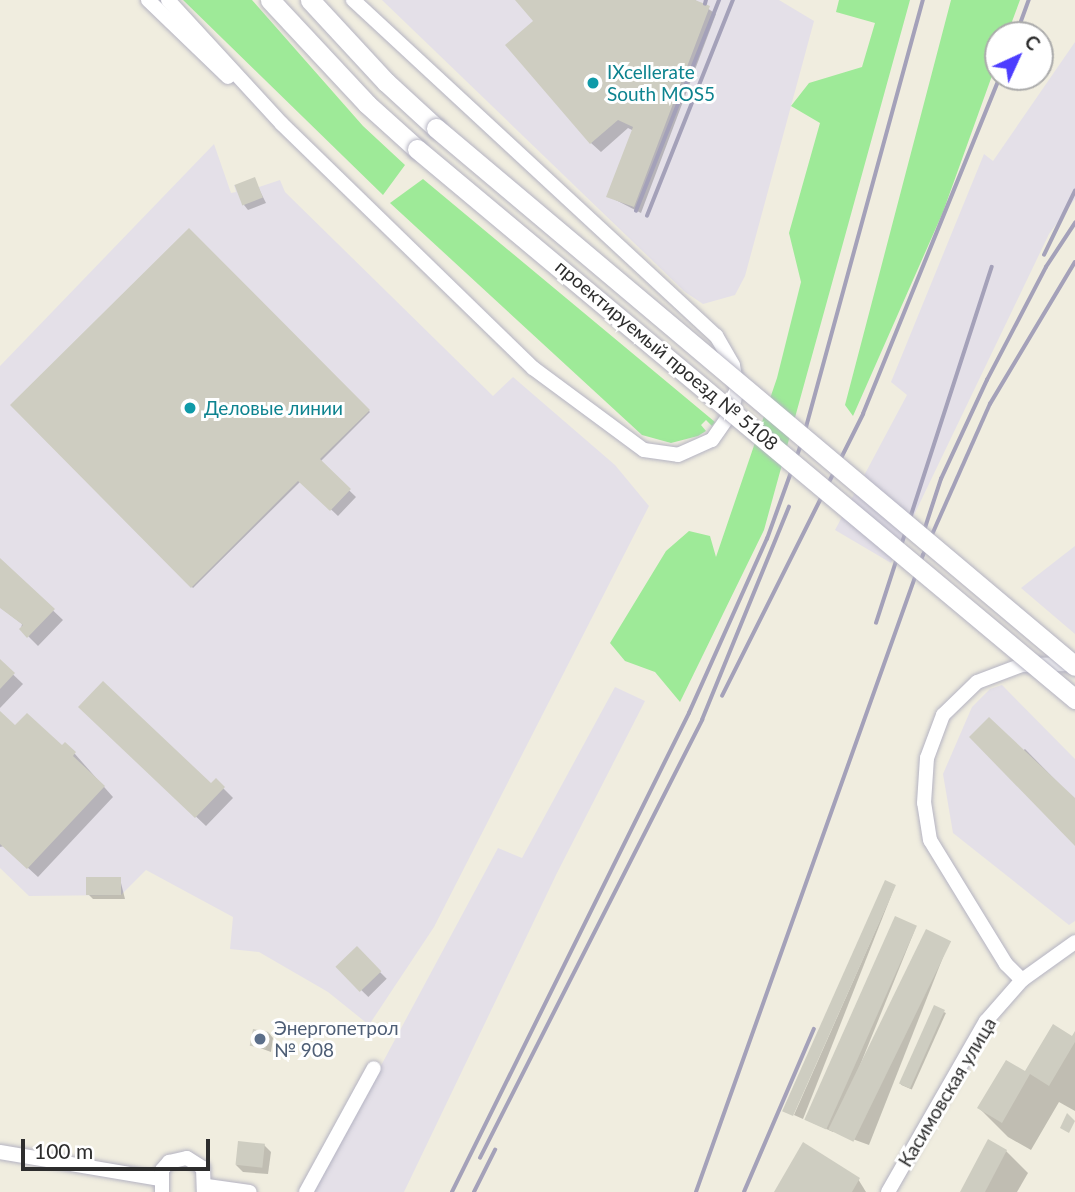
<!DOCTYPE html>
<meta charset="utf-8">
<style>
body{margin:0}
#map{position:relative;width:1075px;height:1192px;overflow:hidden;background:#f0eddf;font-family:Lato,sans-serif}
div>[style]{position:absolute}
.industrial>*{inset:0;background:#e4e0e8}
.green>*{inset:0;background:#9eea98}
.shadow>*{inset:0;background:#0003;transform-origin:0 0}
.building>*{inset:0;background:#cecdc1;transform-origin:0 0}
.roads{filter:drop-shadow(0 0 2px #b4b3c2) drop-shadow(0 0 2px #b4b3c2)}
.street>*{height:14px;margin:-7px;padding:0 7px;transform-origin:7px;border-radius:7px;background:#fff}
.secondary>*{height:19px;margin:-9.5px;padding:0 9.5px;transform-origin:9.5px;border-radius:9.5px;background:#fff}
.rail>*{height:3.5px;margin:-1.75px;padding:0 1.75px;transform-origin:1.75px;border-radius:1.75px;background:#a4a1b9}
.bridges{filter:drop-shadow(0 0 2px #b4b3c2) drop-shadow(0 0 2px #b4b3c2)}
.secondary-bridge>*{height:19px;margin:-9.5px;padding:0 9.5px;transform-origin:9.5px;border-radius:9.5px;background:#fff}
.dots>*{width:19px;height:19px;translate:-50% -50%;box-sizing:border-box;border:4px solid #fff;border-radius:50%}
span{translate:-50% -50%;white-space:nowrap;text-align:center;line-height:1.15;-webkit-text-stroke:6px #fff;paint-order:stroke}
.culture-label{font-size:19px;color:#0d838f}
.left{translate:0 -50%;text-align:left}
.street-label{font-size:19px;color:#2d2d2d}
.service-label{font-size:19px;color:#4e5e75}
.north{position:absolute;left:984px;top:21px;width:70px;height:70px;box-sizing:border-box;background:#fff;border:2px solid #ababab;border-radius:50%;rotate:45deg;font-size:19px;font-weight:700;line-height:28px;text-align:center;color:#2d2d2d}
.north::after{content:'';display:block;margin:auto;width:24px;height:32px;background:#4c3dff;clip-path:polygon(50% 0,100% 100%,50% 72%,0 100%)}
.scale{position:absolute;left:21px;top:1139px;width:189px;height:32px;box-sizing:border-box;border:4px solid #2d2d2d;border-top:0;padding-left:9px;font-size:21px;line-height:24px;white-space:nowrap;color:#2d2d2d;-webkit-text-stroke:5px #fff;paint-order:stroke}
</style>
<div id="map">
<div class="industrial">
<div style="clip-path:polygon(382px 0,779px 0,814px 21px,745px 276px,735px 295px,703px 304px,685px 292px)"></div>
<div style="clip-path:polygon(1075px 42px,1075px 199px,1049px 234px,891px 563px,835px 530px,907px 395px,891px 382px,984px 154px,993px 161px)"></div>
<div style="clip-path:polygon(214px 144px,231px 193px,236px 192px,234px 185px,259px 187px,280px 180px,285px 192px,493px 396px,513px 377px,615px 465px,649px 506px,434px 927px,369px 1025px,328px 992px,259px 952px,230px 949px,233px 917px,146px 870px,121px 895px,29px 896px,0 868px,0 366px)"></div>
<div style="clip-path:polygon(1075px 546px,1075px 634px,1021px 588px)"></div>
<div style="clip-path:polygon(1002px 685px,1075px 759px,1075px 921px,1069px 925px,953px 833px,943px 774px,972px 707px,990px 689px)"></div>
<div style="clip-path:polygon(615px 687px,645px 701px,557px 873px,404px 1192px,313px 1192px,498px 848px,522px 858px)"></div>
</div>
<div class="green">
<div style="clip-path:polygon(183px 0,252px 0,363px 126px,405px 165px,383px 195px)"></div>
<div style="clip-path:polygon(839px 0,910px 0,764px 530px,680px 702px,655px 672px,625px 661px,610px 643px,666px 551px,689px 531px,710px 536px,716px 557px,777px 378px,801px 282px,789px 233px,820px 123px,791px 106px,809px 83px,862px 67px,875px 23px,836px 12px)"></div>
<div style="clip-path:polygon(951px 0,1020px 0,1007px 35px,998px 35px,998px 59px,943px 212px,853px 416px,845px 405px)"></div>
<div style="clip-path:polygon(423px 179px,715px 422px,712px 426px,706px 420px,701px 425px,706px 431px,698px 436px,671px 443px,642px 435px,390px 203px)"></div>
</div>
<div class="shadow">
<div style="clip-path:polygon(517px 0,695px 0,716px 14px,641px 213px,608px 196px,634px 131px,628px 128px,601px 152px,591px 143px,535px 21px)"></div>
<div style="clip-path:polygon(254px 179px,266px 203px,248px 210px,244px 205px)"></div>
<div style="clip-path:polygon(189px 230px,370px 412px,320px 462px,356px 497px,338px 516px,301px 481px,193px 588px,12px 405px)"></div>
<div style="clip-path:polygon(0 560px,63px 620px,38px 646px,21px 629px,22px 624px,0 607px)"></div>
<div style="clip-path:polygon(0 662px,23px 684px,0 708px)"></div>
<div style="clip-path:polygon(80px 707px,211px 786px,216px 781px,233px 798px,206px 826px)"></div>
<div style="clip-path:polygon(0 713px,16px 728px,75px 754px,113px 797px,38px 877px,4px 846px,0 847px)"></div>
<div style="clip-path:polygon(1025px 749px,1075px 800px,1075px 844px,1021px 752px)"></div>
<div style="clip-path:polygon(120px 879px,125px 899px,93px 899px,89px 895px)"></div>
<div style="clip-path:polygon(895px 886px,803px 1119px,794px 1115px)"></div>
<div style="clip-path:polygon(916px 927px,833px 1132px,813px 1123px)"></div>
<div style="clip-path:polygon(949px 942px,869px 1145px,847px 1137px,846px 1136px)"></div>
<div style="left:357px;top:949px;width:42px;height:26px;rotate:45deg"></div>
<div style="left:935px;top:1008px;width:12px;height:84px;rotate:24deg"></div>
<div style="clip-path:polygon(269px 1033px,273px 1038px,271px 1052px,252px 1045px)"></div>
<div style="clip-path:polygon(1075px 1034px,1075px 1111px,1059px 1102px,1031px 1150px,1008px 1137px,979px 1108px)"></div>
<div style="clip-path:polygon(264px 1145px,271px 1152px,268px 1174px,243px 1172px,236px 1165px)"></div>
<div style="clip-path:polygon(1006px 1151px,1028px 1173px,1017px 1192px,962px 1192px)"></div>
<div style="clip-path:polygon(858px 1179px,866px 1192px,776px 1192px)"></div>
</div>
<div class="building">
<div style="clip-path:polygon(515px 0,695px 0,710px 6px,634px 207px,606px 197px,633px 127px,618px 120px,590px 144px,505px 45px,533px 21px)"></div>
<div style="left:255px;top:177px;width:22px;height:22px;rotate:69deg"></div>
<div style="clip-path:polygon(189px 228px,370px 410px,320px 459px,351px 489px,330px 511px,298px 481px,191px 588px,10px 405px)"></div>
<div style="clip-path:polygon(0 558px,55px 609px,27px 638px,19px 629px,23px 625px,0 608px)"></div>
<div style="clip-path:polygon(0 659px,15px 673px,0 689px)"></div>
<div style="clip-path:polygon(103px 681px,211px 783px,216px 778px,225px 787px,195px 818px,78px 707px)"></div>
<div style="clip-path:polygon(0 711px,15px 725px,27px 713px,62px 745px,65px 742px,76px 752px,73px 756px,105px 786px,27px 869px,0 844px)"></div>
<div style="clip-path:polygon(989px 717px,1075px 798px,1075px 846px,969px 737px)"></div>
<div style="left:121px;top:877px;width:18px;height:35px;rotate:90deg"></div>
<div style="left:885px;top:880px;width:12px;height:253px;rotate:24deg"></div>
<div style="left:895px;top:916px;width:24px;height:223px;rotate:24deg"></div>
<div style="left:926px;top:929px;width:28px;height:223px;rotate:26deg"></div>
<div style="left:357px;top:946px;width:35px;height:30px;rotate:46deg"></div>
<div style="left:934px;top:1005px;width:12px;height:86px;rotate:24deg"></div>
<div style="clip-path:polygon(1053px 1024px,1072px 1036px,1075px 1031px,1075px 1042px,1049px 1086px,1030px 1074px,1002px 1123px,977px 1108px,1006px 1060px,1025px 1071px)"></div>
<div style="left:253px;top:1029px;width:16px;height:17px;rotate:11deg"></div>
<div style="clip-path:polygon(1067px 1113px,1075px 1121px,1069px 1133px,1060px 1128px)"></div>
<div style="clip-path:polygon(988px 1139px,1007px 1150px,985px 1192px,960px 1192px)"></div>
<div style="left:238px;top:1141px;width:27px;height:24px;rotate:6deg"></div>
<div style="clip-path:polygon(803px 1142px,860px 1178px,852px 1192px,774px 1192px)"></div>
</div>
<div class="roads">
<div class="street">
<div style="left:148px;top:0;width:111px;rotate:43.9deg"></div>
<div style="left:168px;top:0;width:168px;rotate:47.4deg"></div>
<div style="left:282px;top:124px;width:350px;rotate:44.2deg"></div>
<div style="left:533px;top:368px;width:138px;rotate:36.5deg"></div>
<div style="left:644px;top:450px;width:34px;rotate:8deg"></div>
<div style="left:678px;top:455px;width:37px;rotate:-24deg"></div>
<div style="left:712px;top:440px;width:35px;rotate:-55deg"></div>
<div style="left:732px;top:411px;width:24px;rotate:-78deg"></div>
<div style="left:737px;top:388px;width:23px;rotate:-100deg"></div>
<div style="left:733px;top:365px;width:34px;rotate:-120deg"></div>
<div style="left:716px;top:336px;width:495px;rotate:-137.2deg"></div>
<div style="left:1022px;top:980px;width:23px;rotate:-135deg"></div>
<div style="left:1006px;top:964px;width:145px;rotate:-121.5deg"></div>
<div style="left:930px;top:840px;width:37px;rotate:-99deg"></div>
<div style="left:924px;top:803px;width:45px;rotate:-86.2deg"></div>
<div style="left:927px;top:758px;width:46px;rotate:-69.6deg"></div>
<div style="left:943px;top:715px;width:47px;rotate:-44.1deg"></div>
<div style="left:977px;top:682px;width:48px;rotate:-20.7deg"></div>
<div style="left:1022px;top:665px;width:53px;rotate:-1.1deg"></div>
<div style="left:0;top:1152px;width:161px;rotate:9.6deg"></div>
<div style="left:207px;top:1186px;width:43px;rotate:7.9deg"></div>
<div style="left:162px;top:1192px;width:22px;rotate:-90deg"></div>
<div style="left:162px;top:1170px;width:11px;rotate:-49deg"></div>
<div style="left:169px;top:1162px;width:18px;rotate:-13deg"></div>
<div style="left:187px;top:1158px;width:19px;rotate:32deg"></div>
<div style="left:203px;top:1168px;width:24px;rotate:88deg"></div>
<div style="left:306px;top:1192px;width:141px;rotate:-61.3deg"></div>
<div style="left:888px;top:1192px;width:197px;rotate:-60.2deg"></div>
<div style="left:986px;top:1021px;width:55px;rotate:-48.7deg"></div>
<div style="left:1022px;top:980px;width:65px;rotate:-35.6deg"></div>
</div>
<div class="secondary">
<div style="left:270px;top:0;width:142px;rotate:47deg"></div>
<div style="left:367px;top:104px;width:67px;rotate:42deg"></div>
<div style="left:310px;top:0;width:112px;rotate:47.2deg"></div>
<div style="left:386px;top:82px;width:68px;rotate:42.6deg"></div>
</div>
</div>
<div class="rail">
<div style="left:705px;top:4px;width:4px;rotate:-76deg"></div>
<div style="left:1016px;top:35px;width:37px;rotate:-70deg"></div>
<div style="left:636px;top:211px;width:227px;rotate:-68.5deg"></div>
<div style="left:647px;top:216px;width:232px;rotate:-68.3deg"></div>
<div style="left:1044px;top:255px;width:71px;rotate:-64.2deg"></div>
<div style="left:922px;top:537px;width:61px;rotate:-71.9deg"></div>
<div style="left:941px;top:479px;width:109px;rotate:-65.1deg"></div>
<div style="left:987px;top:380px;width:127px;rotate:-62.4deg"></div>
<div style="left:1046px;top:267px;width:53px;rotate:-56.6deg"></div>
<div style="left:876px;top:623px;width:374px;rotate:-72deg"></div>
<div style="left:722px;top:696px;width:315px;rotate:-63.4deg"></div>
<div style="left:863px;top:414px;width:364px;rotate:-67.9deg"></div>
<div style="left:480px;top:1158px;width:491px;rotate:-63.1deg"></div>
<div style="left:702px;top:720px;width:230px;rotate:-67.8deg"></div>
<div style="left:452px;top:1192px;width:534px;rotate:-63.67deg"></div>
<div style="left:689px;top:713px;width:191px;rotate:-65.9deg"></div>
<div style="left:767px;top:539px;width:103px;rotate:-70.2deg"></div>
<div style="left:802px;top:442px;width:458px;rotate:-74.7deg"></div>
<div style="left:474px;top:1192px;width:47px;rotate:-63.4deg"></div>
<div style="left:696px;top:1192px;width:676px;rotate:-70.39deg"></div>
<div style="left:923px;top:555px;width:165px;rotate:-66.1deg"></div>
<div style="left:990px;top:404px;width:165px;rotate:-59.1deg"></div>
<div style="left:744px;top:1192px;width:177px;rotate:-66.8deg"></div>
</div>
<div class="bridges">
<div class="secondary-bridge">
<div style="left:436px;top:128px;width:835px;rotate:40.1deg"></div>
<div style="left:417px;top:149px;width:858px;rotate:39.89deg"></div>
</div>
</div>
<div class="dots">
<div style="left:593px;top:83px;background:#0f9aa8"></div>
<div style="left:190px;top:408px;background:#0f9aa8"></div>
<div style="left:260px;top:1039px;background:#5c6f8a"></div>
</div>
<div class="culture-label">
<span class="left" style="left:607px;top:83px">IXcellerate<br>South MOS5</span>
<span class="left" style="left:204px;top:408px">Деловые линии</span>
</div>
<div class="street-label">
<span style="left:667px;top:355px;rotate:40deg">проектируемый проезд № 5108</span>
<span style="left:947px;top:1092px;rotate:-59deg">Касимовская улица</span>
</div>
<div class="service-label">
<span class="left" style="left:274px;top:1039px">Энергопетрол<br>№ 908</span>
</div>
<div class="north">С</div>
<div class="scale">100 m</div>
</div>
